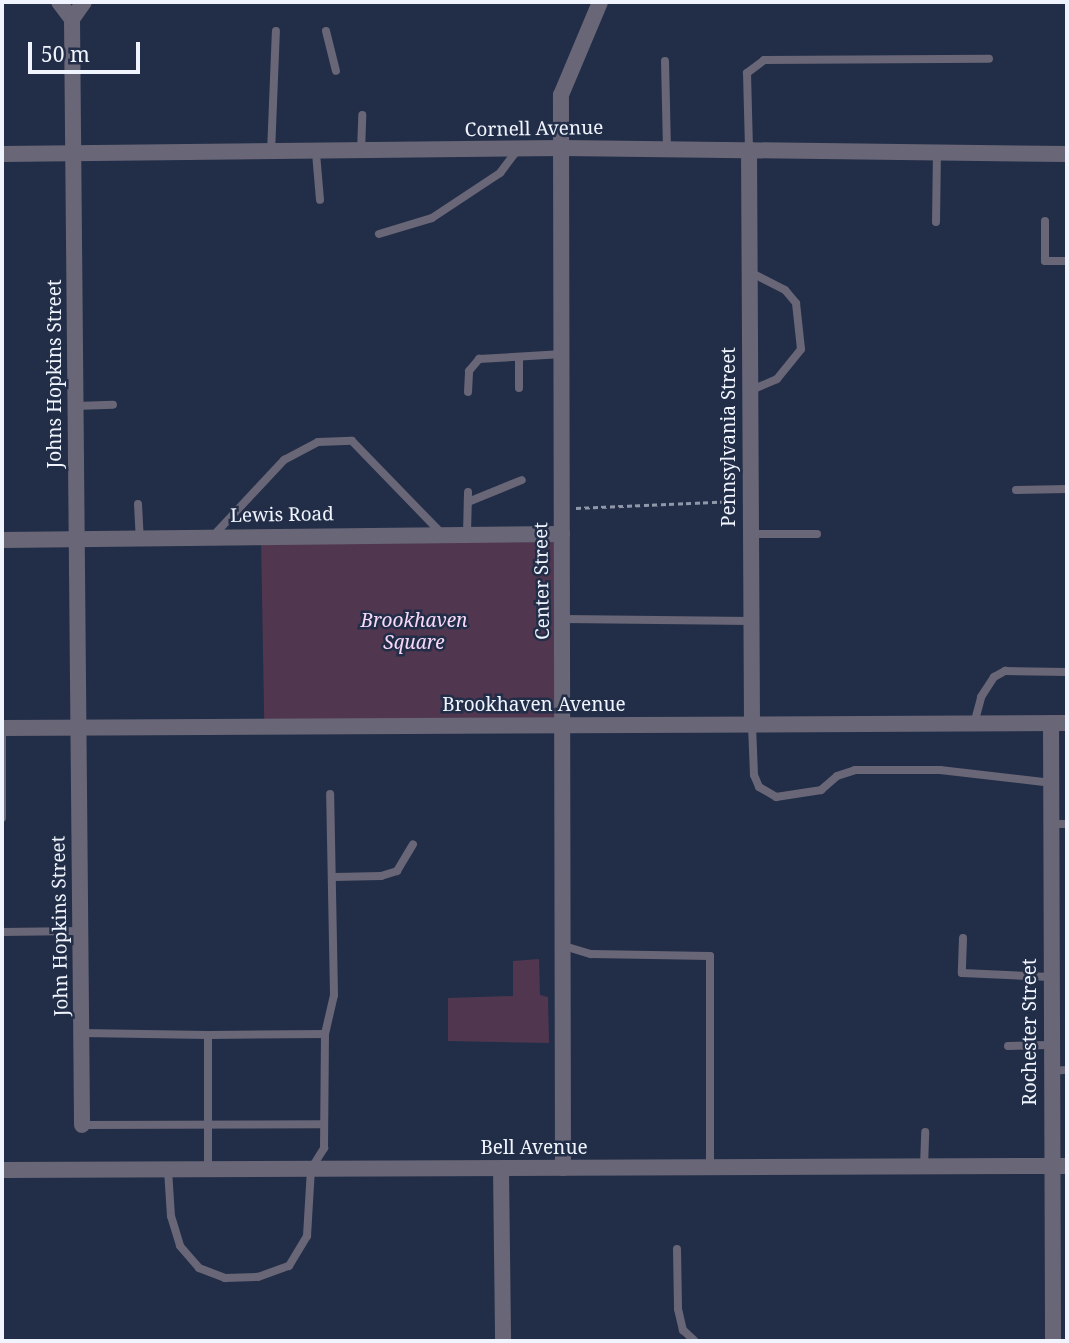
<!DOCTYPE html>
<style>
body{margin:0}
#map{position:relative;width:1069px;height:1343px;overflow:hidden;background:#222e47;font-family:"Noto Serif",serif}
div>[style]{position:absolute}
.green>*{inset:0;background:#513650;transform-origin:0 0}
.path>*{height:2.5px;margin-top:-1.25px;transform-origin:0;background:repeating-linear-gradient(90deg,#8f97a8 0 5px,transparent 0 8.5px)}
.service>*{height:8px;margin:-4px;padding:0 4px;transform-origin:4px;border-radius:4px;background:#696677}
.minor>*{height:16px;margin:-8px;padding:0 8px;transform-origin:8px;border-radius:8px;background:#696677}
span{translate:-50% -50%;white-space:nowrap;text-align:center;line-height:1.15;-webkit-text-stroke:5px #222e47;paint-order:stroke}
.street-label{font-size:19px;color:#eff4fe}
.park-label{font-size:19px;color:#f9d8f8;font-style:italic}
.frame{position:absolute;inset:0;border:4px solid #eff4fe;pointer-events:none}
.scale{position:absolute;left:28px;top:42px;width:112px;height:32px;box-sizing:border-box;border:4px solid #eff4fe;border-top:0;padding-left:9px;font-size:21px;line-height:24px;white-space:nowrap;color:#eff4fe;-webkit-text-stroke:5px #222e47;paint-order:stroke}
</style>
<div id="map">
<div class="green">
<div style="left:562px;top:534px;width:192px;height:301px;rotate:89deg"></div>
<div style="clip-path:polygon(539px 959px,540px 995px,548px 997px,549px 1043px,448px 1041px,448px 998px,513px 996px,513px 961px)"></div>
</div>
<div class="path">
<div style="left:576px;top:508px;width:161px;rotate:-2.5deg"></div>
</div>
<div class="service">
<div style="left:326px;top:31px;width:41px;rotate:76deg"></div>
<div style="left:665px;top:61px;width:88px;rotate:88.7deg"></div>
<div style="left:749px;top:149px;width:76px;rotate:-91.5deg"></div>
<div style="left:747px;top:73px;width:21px;rotate:-37deg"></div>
<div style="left:764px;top:60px;width:225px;rotate:-0.3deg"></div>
<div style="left:361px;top:152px;width:37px;rotate:-88deg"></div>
<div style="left:271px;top:153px;width:122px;rotate:-87.7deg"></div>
<div style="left:316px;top:153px;width:47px;rotate:85.1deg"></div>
<div style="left:1045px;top:221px;width:40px;rotate:90deg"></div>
<div style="left:1045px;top:261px;width:22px"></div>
<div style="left:936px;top:222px;width:68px;rotate:-89.2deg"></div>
<div style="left:379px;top:234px;width:55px;rotate:-16.8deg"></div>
<div style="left:432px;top:218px;width:82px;rotate:-33.5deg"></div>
<div style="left:500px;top:173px;width:26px;rotate:-53deg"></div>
<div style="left:519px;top:358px;width:30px;rotate:90deg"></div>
<div style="left:749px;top:391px;width:30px;rotate:-23deg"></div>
<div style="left:777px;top:379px;width:38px;rotate:-51deg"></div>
<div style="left:801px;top:349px;width:46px;rotate:-96.2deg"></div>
<div style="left:796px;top:303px;width:17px;rotate:-130deg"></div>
<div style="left:785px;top:290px;width:38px;rotate:-153deg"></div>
<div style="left:468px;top:392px;width:21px;rotate:-87deg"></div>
<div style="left:469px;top:371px;width:16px;rotate:-50deg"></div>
<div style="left:479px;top:359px;width:84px;rotate:-3.4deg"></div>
<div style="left:76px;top:406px;width:37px;rotate:-2deg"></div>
<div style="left:1016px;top:490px;width:51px;rotate:-1.1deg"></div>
<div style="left:468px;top:502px;width:58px;rotate:-22.2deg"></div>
<div style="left:138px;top:504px;width:34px;rotate:87deg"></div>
<div style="left:467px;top:534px;width:42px;rotate:-88.6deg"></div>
<div style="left:751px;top:534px;width:66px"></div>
<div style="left:214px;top:535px;width:103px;rotate:-47deg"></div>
<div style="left:284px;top:460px;width:38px;rotate:-28deg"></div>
<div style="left:318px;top:442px;width:34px;rotate:-2deg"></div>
<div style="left:352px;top:441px;width:129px;rotate:45.9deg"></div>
<div style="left:563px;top:619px;width:189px;rotate:0.6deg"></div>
<div style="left:974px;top:724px;width:28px;rotate:-75deg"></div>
<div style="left:981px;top:697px;width:24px;rotate:-57deg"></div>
<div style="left:994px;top:677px;width:13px;rotate:-29deg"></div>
<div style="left:1005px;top:671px;width:62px;rotate:0.9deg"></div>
<div style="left:752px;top:725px;width:50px;rotate:87.7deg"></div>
<div style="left:754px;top:775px;width:13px;rotate:67deg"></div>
<div style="left:759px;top:787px;width:20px;rotate:30deg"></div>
<div style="left:776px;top:797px;width:46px;rotate:-8.8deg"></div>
<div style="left:821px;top:790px;width:21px;rotate:-41deg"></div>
<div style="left:837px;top:776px;width:19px;rotate:-18deg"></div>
<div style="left:855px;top:770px;width:85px"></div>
<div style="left:940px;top:770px;width:113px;rotate:6.6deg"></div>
<div style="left:2px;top:818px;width:90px;rotate:-90deg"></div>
<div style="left:1053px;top:824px;width:14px"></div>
<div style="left:334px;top:877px;width:47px;rotate:-1.2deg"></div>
<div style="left:381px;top:876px;width:17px;rotate:-17deg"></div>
<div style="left:397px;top:871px;width:31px;rotate:-59deg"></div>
<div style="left:2px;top:932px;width:79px;rotate:-0.7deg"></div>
<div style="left:963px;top:938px;width:35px;rotate:92deg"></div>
<div style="left:962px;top:973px;width:88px;rotate:2.6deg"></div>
<div style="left:564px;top:946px;width:28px;rotate:17deg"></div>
<div style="left:591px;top:954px;width:119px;rotate:1deg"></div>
<div style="left:710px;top:956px;width:212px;rotate:90deg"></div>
<div style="left:82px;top:1033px;width:126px;rotate:0.9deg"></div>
<div style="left:325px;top:1034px;width:40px;rotate:-77deg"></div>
<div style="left:334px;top:995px;width:201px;rotate:-91.1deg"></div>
<div style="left:1008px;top:1046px;width:42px;rotate:-1.4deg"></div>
<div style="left:1051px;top:1071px;width:16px;rotate:-4deg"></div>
<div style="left:82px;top:1125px;width:241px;rotate:-0.2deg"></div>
<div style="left:924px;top:1167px;width:35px;rotate:-88deg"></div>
<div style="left:168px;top:1170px;width:46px;rotate:86.3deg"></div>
<div style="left:171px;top:1216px;width:31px;rotate:73deg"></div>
<div style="left:180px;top:1246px;width:29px;rotate:49deg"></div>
<div style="left:199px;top:1268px;width:28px;rotate:21deg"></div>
<div style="left:225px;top:1278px;width:33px;rotate:-2deg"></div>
<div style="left:258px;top:1277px;width:33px;rotate:-20deg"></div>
<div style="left:289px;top:1266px;width:35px;rotate:-59deg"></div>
<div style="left:307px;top:1236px;width:67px;rotate:-86.6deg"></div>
<div style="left:311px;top:1169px;width:25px;rotate:-58deg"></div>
<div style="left:324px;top:1148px;width:114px;rotate:-89.5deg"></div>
<div style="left:325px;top:1034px;width:117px;rotate:179.5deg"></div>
<div style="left:208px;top:1035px;width:135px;rotate:90deg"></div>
<div style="left:677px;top:1249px;width:60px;rotate:89deg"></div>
<div style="left:678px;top:1309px;width:22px;rotate:77deg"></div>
<div style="left:683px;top:1330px;width:16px;rotate:43deg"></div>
</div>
<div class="minor">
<div style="left:59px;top:2px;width:21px;rotate:53deg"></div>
<div style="left:72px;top:19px;width:1106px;rotate:89.48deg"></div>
<div style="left:72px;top:19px;width:21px;rotate:-55deg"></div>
<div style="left:749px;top:149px;width:576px;rotate:89.7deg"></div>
<div style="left:2px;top:154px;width:561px;rotate:-0.61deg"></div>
<div style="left:563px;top:148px;width:504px;rotate:0.68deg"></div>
<div style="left:2px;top:540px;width:560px;rotate:-0.61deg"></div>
<div style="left:1051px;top:723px;width:618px;rotate:89.81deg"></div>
<div style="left:2px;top:728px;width:1065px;rotate:-0.27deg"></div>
<div style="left:563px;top:1168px;width:1073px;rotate:-90.11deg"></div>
<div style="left:561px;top:95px;width:101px;rotate:-67.2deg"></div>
<div style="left:501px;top:1169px;width:172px;rotate:89.3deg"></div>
<div style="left:2px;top:1170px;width:1065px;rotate:-0.22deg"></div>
</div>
<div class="street-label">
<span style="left:534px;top:129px;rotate:-1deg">Cornell Avenue</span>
<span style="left:55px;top:374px;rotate:-90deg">Johns Hopkins Street</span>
<span style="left:729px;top:437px;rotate:-90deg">Pennsylvania Street</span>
<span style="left:282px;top:515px;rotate:-1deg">Lewis Road</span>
<span style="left:542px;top:581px;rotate:-91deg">Center Street</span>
<span style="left:534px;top:705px">Brookhaven Avenue</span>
<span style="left:60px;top:926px;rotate:-91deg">John Hopkins Street</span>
<span style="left:1030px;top:1032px;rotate:-90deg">Rochester Street</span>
<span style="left:534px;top:1148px">Bell Avenue</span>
</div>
<div class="park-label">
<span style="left:414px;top:632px">Brookhaven<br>Square</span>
</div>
<div class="frame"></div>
<div class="scale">50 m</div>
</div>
